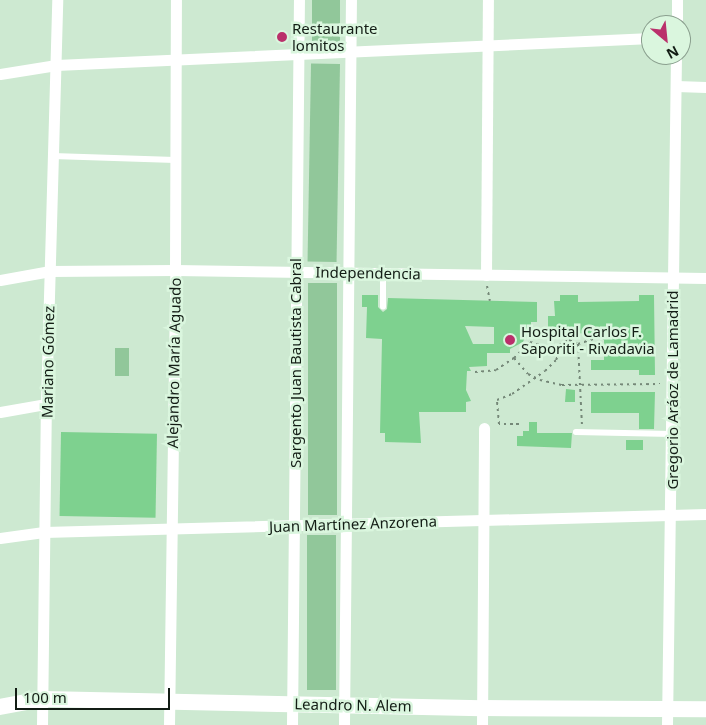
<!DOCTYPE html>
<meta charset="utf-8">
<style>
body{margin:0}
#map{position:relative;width:706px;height:725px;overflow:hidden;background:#cde9d1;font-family:"Noto Sans",sans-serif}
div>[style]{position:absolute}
.green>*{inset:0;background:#91c79a;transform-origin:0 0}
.building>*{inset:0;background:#7ed18f;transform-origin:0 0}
.path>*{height:2px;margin-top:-1px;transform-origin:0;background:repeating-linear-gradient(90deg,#758878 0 2.5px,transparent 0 6.5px)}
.lane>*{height:5.5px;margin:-2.75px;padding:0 2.75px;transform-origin:2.75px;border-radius:2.75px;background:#fff}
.street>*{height:11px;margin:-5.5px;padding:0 5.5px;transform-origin:5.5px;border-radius:5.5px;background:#fff}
.secondary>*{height:16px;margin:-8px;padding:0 8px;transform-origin:8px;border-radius:8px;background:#fff}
.dots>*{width:14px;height:14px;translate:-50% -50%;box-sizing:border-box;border:2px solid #daf6de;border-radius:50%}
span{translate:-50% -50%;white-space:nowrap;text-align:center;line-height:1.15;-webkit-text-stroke:5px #daf6de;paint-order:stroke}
.poi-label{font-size:15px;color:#131d15}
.left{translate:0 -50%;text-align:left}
.street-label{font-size:15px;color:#131d15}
.north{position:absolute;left:641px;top:15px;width:50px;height:50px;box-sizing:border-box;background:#daf6de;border:1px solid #8a9f8e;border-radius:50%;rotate:152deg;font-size:14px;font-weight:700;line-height:20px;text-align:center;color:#131d15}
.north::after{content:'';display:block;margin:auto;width:18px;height:22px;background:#ba306b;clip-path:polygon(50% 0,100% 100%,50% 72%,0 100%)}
.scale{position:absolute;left:15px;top:688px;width:155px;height:22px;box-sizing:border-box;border:2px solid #131d15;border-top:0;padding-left:6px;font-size:15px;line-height:18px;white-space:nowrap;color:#131d15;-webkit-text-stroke:4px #daf6de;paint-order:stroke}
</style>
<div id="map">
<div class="green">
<div style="left:312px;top:0;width:28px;height:44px"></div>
<div style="left:340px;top:64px;width:198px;height:29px;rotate:91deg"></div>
<div style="left:308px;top:283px;width:29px;height:232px"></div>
<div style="left:115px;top:348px;width:14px;height:28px"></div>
<div style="left:307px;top:535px;width:29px;height:155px"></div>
</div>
<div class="building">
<div style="clip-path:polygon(evenodd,362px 295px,378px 295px,378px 307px,383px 312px,387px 309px,388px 298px,537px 302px,537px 322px,531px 322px,531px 332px,527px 332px,523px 342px,510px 349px,510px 353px,487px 353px,487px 366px,469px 367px,471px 371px,467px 371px,466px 390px,471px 401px,466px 402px,466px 412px,419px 412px,421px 443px,385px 442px,385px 433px,380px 433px,382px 339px,366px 338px,367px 307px,362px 307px,362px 295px,465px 326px,494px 327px,494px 344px,473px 344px,465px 326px)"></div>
<div style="clip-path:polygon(560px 295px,578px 295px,578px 302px,639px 301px,639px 295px,654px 295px,655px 375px,639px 375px,639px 370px,591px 370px,591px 360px,604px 360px,604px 340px,593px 334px,574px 333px,563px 338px,559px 338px,558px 333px,548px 333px,548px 316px,555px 316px,554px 301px,560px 301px)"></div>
<div style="clip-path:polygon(566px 389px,575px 390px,575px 402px,565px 402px)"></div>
<div style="clip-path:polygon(591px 392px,655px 392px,654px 429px,639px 429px,639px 413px,591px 413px)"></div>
<div style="clip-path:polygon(529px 422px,537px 422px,537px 433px,572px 433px,571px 448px,517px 446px,517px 436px,523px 436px,523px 431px,529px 431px)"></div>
<div style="left:61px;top:432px;width:96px;height:84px;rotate:1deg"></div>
<div style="left:626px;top:440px;width:17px;height:10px"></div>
</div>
<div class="path">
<div style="left:487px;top:286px;width:15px;rotate:79deg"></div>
<div style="left:578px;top:344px;width:81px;rotate:87.2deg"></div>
<div style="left:514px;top:358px;width:21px;rotate:49deg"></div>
<div style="left:528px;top:374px;width:13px;rotate:27deg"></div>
<div style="left:540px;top:380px;width:23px;rotate:13deg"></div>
<div style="left:562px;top:385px;width:98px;rotate:-0.6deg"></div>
<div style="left:475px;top:372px;width:21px;rotate:-5deg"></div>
<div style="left:496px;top:370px;width:22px;rotate:-34deg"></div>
<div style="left:514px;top:358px;width:23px;rotate:-45deg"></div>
<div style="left:530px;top:342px;width:24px;rotate:15deg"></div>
<div style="left:553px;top:348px;width:18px;rotate:-27deg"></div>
<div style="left:569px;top:340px;width:10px;rotate:24deg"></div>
<div style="left:578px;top:344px;width:16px;rotate:-18deg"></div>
<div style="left:519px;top:424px;width:20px;rotate:180deg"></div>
<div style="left:499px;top:424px;width:24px;rotate:-95deg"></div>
<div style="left:497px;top:400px;width:16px;rotate:-22deg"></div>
<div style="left:512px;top:394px;width:40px;rotate:-34.9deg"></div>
<div style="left:545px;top:371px;width:16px;rotate:-45deg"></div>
<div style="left:556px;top:360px;width:17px;rotate:-66deg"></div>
</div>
<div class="lane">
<div style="left:53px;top:156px;width:122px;rotate:1.9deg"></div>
<div style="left:383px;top:307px;width:33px;rotate:-90deg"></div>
<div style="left:576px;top:432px;width:96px;rotate:1.2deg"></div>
</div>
<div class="street">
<div style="left:677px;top:25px;width:25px;rotate:-90deg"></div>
<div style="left:0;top:74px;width:57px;rotate:-9.1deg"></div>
<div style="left:56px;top:65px;width:596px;rotate:-2.6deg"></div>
<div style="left:676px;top:86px;width:30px;rotate:2deg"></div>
<div style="left:486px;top:275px;width:275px;rotate:-89.6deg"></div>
<div style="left:0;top:280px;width:51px;rotate:-10.2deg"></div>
<div style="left:50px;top:271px;width:125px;rotate:-0.5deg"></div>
<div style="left:175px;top:270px;width:531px;rotate:0.86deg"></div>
<div style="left:0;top:412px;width:47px;rotate:-9.9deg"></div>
<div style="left:0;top:538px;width:44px;rotate:-7.8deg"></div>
<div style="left:44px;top:532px;width:662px;rotate:-1.56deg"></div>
<div style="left:42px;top:725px;width:321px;rotate:-89.3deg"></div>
<div style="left:46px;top:404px;width:404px;rotate:-88.4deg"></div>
<div style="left:169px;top:725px;width:455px;rotate:-89.2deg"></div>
<div style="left:175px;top:270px;width:270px;rotate:-89.8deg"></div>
<div style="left:292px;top:725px;width:725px;rotate:-89.45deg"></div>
<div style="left:344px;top:725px;width:725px;rotate:-89.45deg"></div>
<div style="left:482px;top:725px;width:297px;rotate:-89.6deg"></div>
<div style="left:667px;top:725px;width:670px;rotate:-89.23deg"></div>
</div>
<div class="secondary">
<div style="left:0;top:707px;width:44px;rotate:-10.5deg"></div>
<div style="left:43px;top:699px;width:439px;rotate:1.2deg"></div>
<div style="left:482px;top:708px;width:224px;rotate:0.3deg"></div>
</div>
<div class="dots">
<div style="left:282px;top:37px;background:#ba306b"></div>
<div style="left:510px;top:340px;background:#ba306b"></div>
</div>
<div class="poi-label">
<span class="left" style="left:292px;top:37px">Restaurante<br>lomitos</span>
<span class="left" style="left:521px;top:340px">Hospital Carlos F.<br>Saporiti - Rivadavia</span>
</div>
<div class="street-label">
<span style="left:368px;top:273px;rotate:1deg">Independencia</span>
<span style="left:48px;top:362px;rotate:-89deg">Mariano Gómez</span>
<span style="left:174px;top:363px;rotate:-89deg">Alejandro María Aguado</span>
<span style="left:296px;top:363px;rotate:-90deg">Sargento Juan Bautista Cabral</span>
<span style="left:673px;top:390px;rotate:-90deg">Gregorio Aráoz de Lamadrid</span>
<span style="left:353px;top:524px;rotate:-2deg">Juan Martínez Anzorena</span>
<span style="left:353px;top:705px;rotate:1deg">Leandro N. Alem</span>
</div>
<div class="north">N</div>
<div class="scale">100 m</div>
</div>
